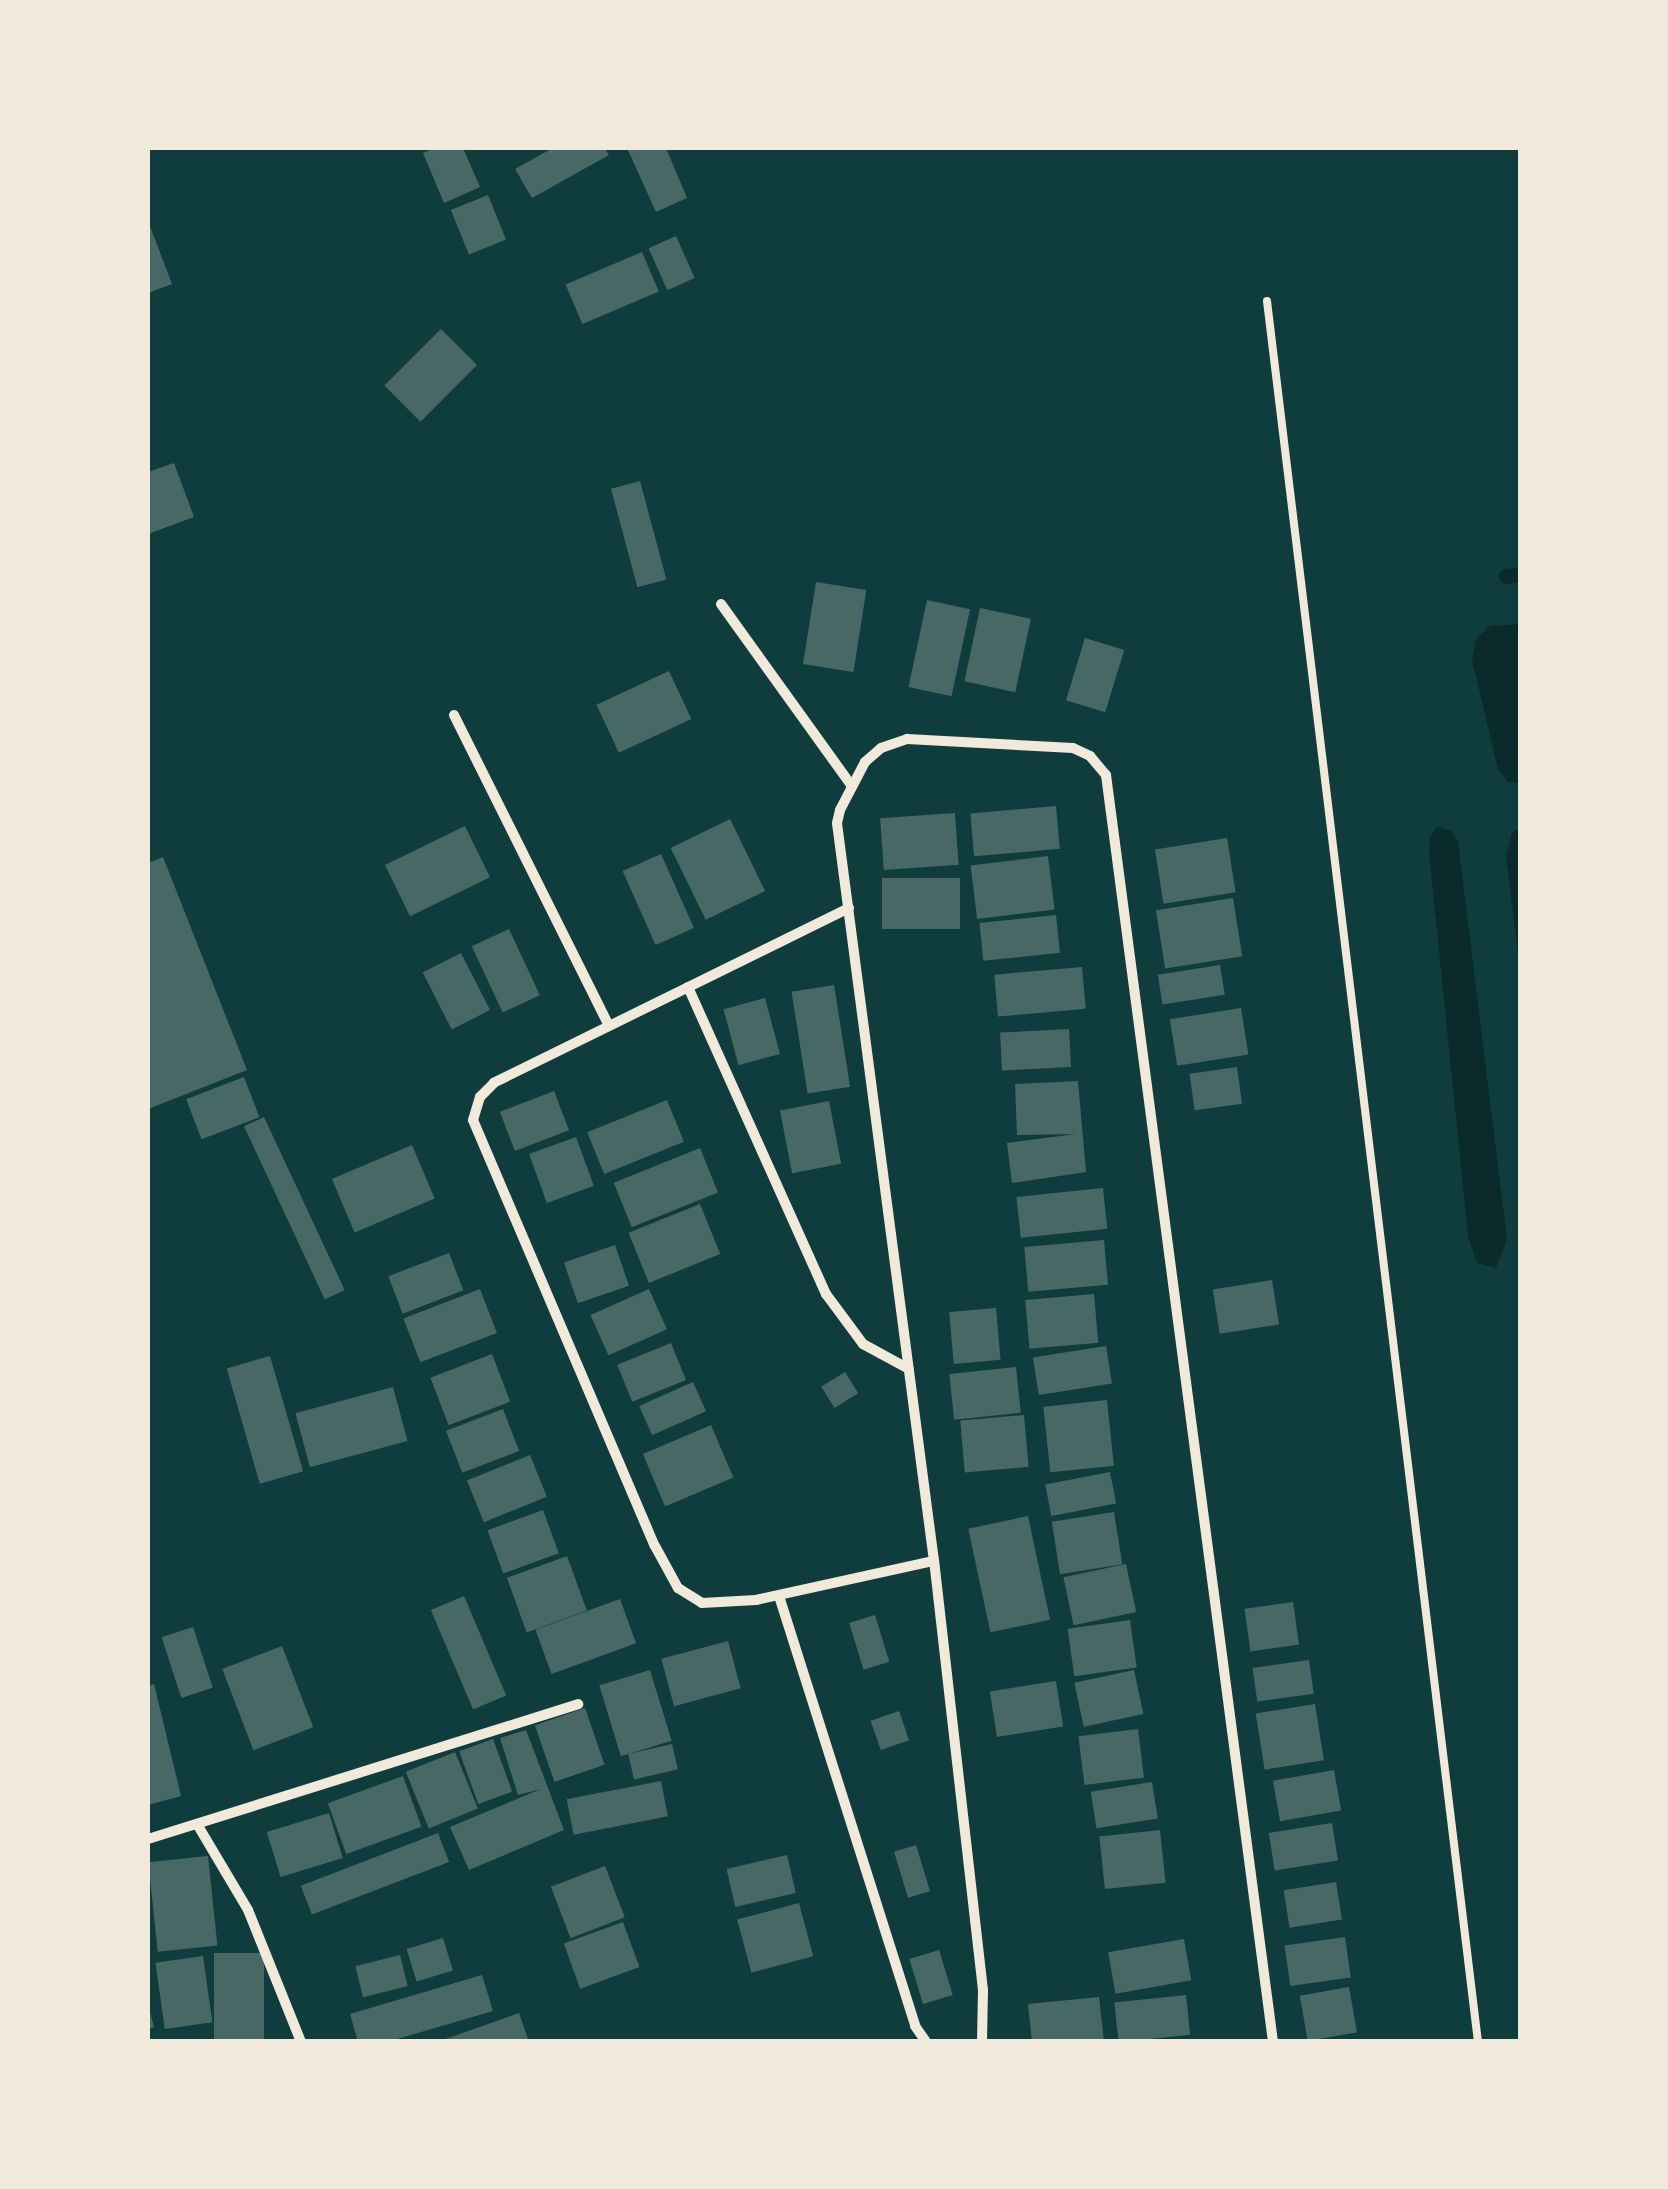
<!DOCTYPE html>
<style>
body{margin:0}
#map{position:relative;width:1668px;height:2189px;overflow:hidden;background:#0f3d3e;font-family:Signika,sans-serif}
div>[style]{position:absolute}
.water>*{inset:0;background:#0a2a2b}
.stream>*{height:15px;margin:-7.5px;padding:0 7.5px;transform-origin:7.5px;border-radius:7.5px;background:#0a2a2b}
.building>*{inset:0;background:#486865;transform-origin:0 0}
.service>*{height:8px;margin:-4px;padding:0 4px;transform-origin:4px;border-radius:4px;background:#f1e9da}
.minor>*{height:10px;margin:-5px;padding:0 5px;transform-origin:5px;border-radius:5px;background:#f1e9da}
span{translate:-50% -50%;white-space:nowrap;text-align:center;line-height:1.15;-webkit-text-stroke:8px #f1e9da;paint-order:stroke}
.frame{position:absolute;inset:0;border:150px solid #f1e9da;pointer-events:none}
</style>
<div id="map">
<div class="water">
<div style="clip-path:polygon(1520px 624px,1520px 783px,1508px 782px,1498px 769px,1472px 660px,1476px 639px,1490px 626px)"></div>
<div style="clip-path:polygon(1437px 827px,1452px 831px,1458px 842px,1507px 1239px,1496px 1268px,1477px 1263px,1468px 1236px,1429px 852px,1430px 837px)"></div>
<div style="clip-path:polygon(1520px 828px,1520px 969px,1506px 856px,1512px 833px)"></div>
</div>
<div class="stream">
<div style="left:1506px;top:576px;width:14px;rotate:-8deg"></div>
</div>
<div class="building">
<div style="clip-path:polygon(435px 148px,463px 148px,480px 187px,444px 203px,423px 153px)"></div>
<div style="clip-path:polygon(553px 148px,604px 148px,609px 155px,532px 198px,515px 169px)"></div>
<div style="clip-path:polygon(627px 148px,666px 148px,687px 198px,656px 212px)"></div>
<div style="left:488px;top:195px;width:48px;height:40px;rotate:68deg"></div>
<div style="clip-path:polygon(148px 221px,172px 284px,148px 293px)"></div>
<div style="left:676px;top:236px;width:46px;height:30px;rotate:66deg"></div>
<div style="left:642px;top:252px;width:43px;height:83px;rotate:67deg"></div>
<div style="left:441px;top:329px;width:51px;height:80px;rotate:45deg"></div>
<div style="clip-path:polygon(174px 463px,194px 517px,148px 534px,148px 472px)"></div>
<div style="left:640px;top:481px;width:102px;height:30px;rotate:75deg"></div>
<div style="left:816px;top:582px;width:51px;height:83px;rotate:9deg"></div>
<div style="left:927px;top:600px;width:44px;height:89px;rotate:12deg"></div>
<div style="left:980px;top:608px;width:52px;height:75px;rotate:12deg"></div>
<div style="left:1085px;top:638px;width:41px;height:65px;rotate:17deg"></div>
<div style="left:669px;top:671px;width:53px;height:80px;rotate:65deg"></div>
<div style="left:1056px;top:806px;width:43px;height:86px;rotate:85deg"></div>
<div style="left:955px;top:813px;width:52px;height:75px;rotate:86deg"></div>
<div style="left:730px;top:819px;width:80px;height:66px;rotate:64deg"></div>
<div style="left:465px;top:826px;width:57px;height:89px;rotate:64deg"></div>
<div style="left:1227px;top:838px;width:55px;height:73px;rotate:81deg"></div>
<div style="left:661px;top:854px;width:81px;height:42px;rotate:66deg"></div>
<div style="left:1048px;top:856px;width:54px;height:78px;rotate:83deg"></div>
<div style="clip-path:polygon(163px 857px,247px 1070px,148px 1109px,148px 863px)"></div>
<div style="left:960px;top:878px;width:51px;height:78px;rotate:90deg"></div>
<div style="left:1233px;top:898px;width:59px;height:78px;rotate:81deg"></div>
<div style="left:1056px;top:915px;width:38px;height:77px;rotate:84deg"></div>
<div style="left:509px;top:929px;width:73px;height:41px;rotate:65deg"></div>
<div style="left:461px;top:953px;width:64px;height:43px;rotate:63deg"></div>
<div style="left:1220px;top:965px;width:30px;height:63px;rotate:81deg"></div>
<div style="left:1082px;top:967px;width:42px;height:88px;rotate:85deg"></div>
<div style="left:834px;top:985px;width:103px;height:43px;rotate:81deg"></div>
<div style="left:765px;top:998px;width:58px;height:43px;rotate:75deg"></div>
<div style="left:1241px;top:1008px;width:47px;height:72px;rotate:81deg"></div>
<div style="left:1069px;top:1029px;width:38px;height:69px;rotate:87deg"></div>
<div style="left:1237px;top:1067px;width:37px;height:48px;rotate:82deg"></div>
<div style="left:244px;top:1077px;width:43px;height:62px;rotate:69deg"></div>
<div style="clip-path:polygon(1078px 1081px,1086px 1172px,1012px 1183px,1007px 1143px,1076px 1134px,1017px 1135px,1015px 1084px)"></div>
<div style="left:554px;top:1091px;width:42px;height:58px;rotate:69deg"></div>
<div style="left:667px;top:1100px;width:45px;height:86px;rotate:68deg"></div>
<div style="left:829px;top:1101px;width:64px;height:50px;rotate:79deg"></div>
<div style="left:264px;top:1117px;width:191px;height:22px;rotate:65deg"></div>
<div style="left:576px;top:1137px;width:52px;height:50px;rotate:70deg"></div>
<div style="left:412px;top:1145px;width:58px;height:87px;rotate:67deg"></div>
<div style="left:700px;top:1148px;width:48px;height:93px;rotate:68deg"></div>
<div style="left:1103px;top:1188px;width:41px;height:87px;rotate:84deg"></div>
<div style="left:700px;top:1204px;width:54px;height:77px;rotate:68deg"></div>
<div style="left:1104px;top:1240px;width:45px;height:80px;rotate:85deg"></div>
<div style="left:615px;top:1245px;width:43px;height:54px;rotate:71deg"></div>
<div style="left:449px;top:1253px;width:40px;height:65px;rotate:69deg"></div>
<div style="left:1272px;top:1280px;width:45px;height:60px;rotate:81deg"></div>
<div style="left:480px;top:1289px;width:47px;height:82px;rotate:69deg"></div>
<div style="left:649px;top:1289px;width:44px;height:64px;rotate:66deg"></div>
<div style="left:1094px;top:1294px;width:49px;height:69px;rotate:85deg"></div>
<div style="left:996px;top:1308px;width:52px;height:47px;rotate:85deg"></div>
<div style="left:671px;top:1343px;width:40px;height:58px;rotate:68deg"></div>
<div style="left:1106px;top:1346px;width:38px;height:74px;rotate:81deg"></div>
<div style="left:492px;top:1354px;width:51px;height:66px;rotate:69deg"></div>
<div style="left:270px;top:1356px;width:120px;height:45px;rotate:74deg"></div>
<div style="left:1016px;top:1367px;width:46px;height:67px;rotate:84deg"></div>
<div style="left:845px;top:1372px;width:25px;height:28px;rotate:58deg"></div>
<div style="left:693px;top:1382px;width:32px;height:59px;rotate:66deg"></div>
<div style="left:393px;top:1387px;width:56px;height:101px;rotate:75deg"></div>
<div style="left:1107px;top:1400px;width:66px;height:64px;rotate:84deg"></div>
<div style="left:503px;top:1409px;width:45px;height:61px;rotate:69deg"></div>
<div style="left:1024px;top:1415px;width:52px;height:64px;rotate:85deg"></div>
<div style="left:711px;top:1425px;width:57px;height:74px;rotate:67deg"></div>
<div style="left:530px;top:1455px;width:45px;height:68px;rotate:68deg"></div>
<div style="left:1110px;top:1472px;width:32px;height:66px;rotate:79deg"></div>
<div style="left:543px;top:1510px;width:46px;height:59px;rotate:70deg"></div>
<div style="left:1114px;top:1512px;width:53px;height:63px;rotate:81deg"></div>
<div style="left:1028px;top:1516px;width:106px;height:61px;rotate:78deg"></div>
<div style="left:567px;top:1556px;width:58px;height:64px;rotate:70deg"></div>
<div style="left:1126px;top:1564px;width:49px;height:64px;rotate:78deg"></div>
<div style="left:464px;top:1596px;width:108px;height:36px;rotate:67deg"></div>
<div style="left:620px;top:1599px;width:47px;height:90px;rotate:70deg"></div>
<div style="left:1293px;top:1602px;width:43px;height:49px;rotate:82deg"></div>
<div style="left:875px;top:1615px;width:49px;height:27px;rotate:73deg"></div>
<div style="left:1130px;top:1620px;width:48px;height:63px;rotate:82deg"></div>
<div style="left:193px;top:1627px;width:64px;height:33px;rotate:72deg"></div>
<div style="left:728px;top:1641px;width:49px;height:69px;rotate:75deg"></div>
<div style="left:282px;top:1646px;width:87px;height:64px;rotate:69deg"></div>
<div style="left:1309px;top:1660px;width:34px;height:57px;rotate:82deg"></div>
<div style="left:650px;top:1670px;width:74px;height:53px;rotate:73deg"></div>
<div style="left:1134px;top:1670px;width:45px;height:61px;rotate:78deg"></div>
<div style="left:1056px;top:1681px;width:46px;height:67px;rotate:81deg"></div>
<div style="clip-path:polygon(154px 1684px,181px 1796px,148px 1805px,148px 1686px)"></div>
<div style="left:1315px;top:1704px;width:57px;height:60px;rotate:81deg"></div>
<div style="left:585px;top:1708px;width:60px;height:53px;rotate:71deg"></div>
<div style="left:899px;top:1711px;width:31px;height:30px;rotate:71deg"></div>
<div style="left:1138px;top:1729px;width:49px;height:60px;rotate:83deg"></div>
<div style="clip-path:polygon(526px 1730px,564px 1830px,469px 1870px,450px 1827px,541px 1789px,518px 1795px,500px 1738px)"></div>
<div style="left:493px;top:1739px;width:56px;height:36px;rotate:70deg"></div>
<div style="left:672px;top:1744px;width:26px;height:45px;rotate:77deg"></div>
<div style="left:455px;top:1752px;width:61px;height:53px;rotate:68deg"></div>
<div style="left:1334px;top:1770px;width:41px;height:62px;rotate:80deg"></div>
<div style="left:403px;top:1776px;width:54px;height:80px;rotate:70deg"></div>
<div style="left:661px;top:1781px;width:36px;height:96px;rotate:79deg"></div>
<div style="left:1152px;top:1782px;width:37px;height:62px;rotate:81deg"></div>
<div style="left:329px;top:1813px;width:47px;height:65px;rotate:73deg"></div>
<div style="left:1332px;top:1823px;width:38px;height:64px;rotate:81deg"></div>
<div style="left:1160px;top:1830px;width:53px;height:61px;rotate:84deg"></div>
<div style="left:438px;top:1833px;width:31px;height:147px;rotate:69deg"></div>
<div style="left:916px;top:1845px;width:48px;height:23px;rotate:73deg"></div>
<div style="left:787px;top:1855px;width:39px;height:62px;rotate:77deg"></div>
<div style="left:208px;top:1856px;width:90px;height:60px;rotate:84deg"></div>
<div style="left:605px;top:1866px;width:55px;height:58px;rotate:69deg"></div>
<div style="left:1336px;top:1882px;width:38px;height:53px;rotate:81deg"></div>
<div style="left:799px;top:1903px;width:55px;height:64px;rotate:75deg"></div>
<div style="left:623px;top:1922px;width:48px;height:63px;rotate:70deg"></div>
<div style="left:1345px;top:1937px;width:41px;height:61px;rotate:82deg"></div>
<div style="left:443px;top:1938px;width:34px;height:38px;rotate:73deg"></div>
<div style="left:1184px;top:1939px;width:42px;height:77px;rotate:80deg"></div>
<div style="left:939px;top:1950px;width:47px;height:31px;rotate:73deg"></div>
<div style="left:214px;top:1953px;width:50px;height:89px"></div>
<div style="left:400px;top:1955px;width:32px;height:46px;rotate:76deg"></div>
<div style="left:203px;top:1956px;width:67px;height:48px;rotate:82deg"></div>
<div style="clip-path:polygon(482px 1975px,493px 2011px,387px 2042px,358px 2042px,350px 2014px)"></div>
<div style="left:1349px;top:1987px;width:46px;height:50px;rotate:80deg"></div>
<div style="left:1186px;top:1995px;width:40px;height:72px;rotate:84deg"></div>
<div style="clip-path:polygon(1099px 1997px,1104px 2042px,1032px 2042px,1028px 2004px)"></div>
<div style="clip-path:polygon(148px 2005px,154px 2027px,148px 2029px)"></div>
<div style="clip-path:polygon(519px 2013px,529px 2042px,440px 2042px,440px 2041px)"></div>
</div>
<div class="service">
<div style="left:1267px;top:301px;width:1754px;rotate:83.09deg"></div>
</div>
<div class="minor">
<div style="left:721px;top:604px;width:224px;rotate:54.3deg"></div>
<div style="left:454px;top:715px;width:347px;rotate:63.5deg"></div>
<div style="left:849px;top:908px;width:396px;rotate:153.8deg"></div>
<div style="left:494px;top:1083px;width:20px;rotate:135deg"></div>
<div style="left:480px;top:1097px;width:24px;rotate:107deg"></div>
<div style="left:473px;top:1120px;width:463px;rotate:66.9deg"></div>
<div style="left:655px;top:1546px;width:48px;rotate:61.3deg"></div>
<div style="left:678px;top:1588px;width:28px;rotate:32deg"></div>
<div style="left:702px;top:1603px;width:54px;rotate:-3.2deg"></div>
<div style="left:756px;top:1600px;width:182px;rotate:-12.4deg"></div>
<div style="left:688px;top:987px;width:337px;rotate:65.8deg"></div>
<div style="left:826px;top:1294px;width:62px;rotate:53.5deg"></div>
<div style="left:863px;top:1344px;width:52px;rotate:28.5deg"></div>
<div style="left:779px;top:1596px;width:451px;rotate:72.4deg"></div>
<div style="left:915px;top:2026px;width:19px;rotate:55deg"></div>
<div style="left:197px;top:1824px;width:100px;rotate:59.3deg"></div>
<div style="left:248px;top:1910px;width:142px;rotate:68.1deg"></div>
<div style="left:148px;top:1839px;width:451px;rotate:-17.4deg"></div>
<div style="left:982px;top:2042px;width:52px;rotate:-88.9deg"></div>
<div style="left:983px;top:1990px;width:432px;rotate:-96.5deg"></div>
<div style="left:934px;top:1561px;width:744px;rotate:-97.49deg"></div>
<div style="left:837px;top:823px;width:13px;rotate:-77deg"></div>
<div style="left:840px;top:810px;width:54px;rotate:-62.5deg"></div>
<div style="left:865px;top:762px;width:21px;rotate:-41deg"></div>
<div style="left:881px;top:748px;width:28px;rotate:-19deg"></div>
<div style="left:907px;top:739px;width:166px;rotate:3.1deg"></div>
<div style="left:1073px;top:748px;width:19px;rotate:25deg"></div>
<div style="left:1090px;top:756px;width:25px;rotate:50deg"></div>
<div style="left:1106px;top:775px;width:1278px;rotate:82.49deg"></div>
</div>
<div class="frame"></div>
</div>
